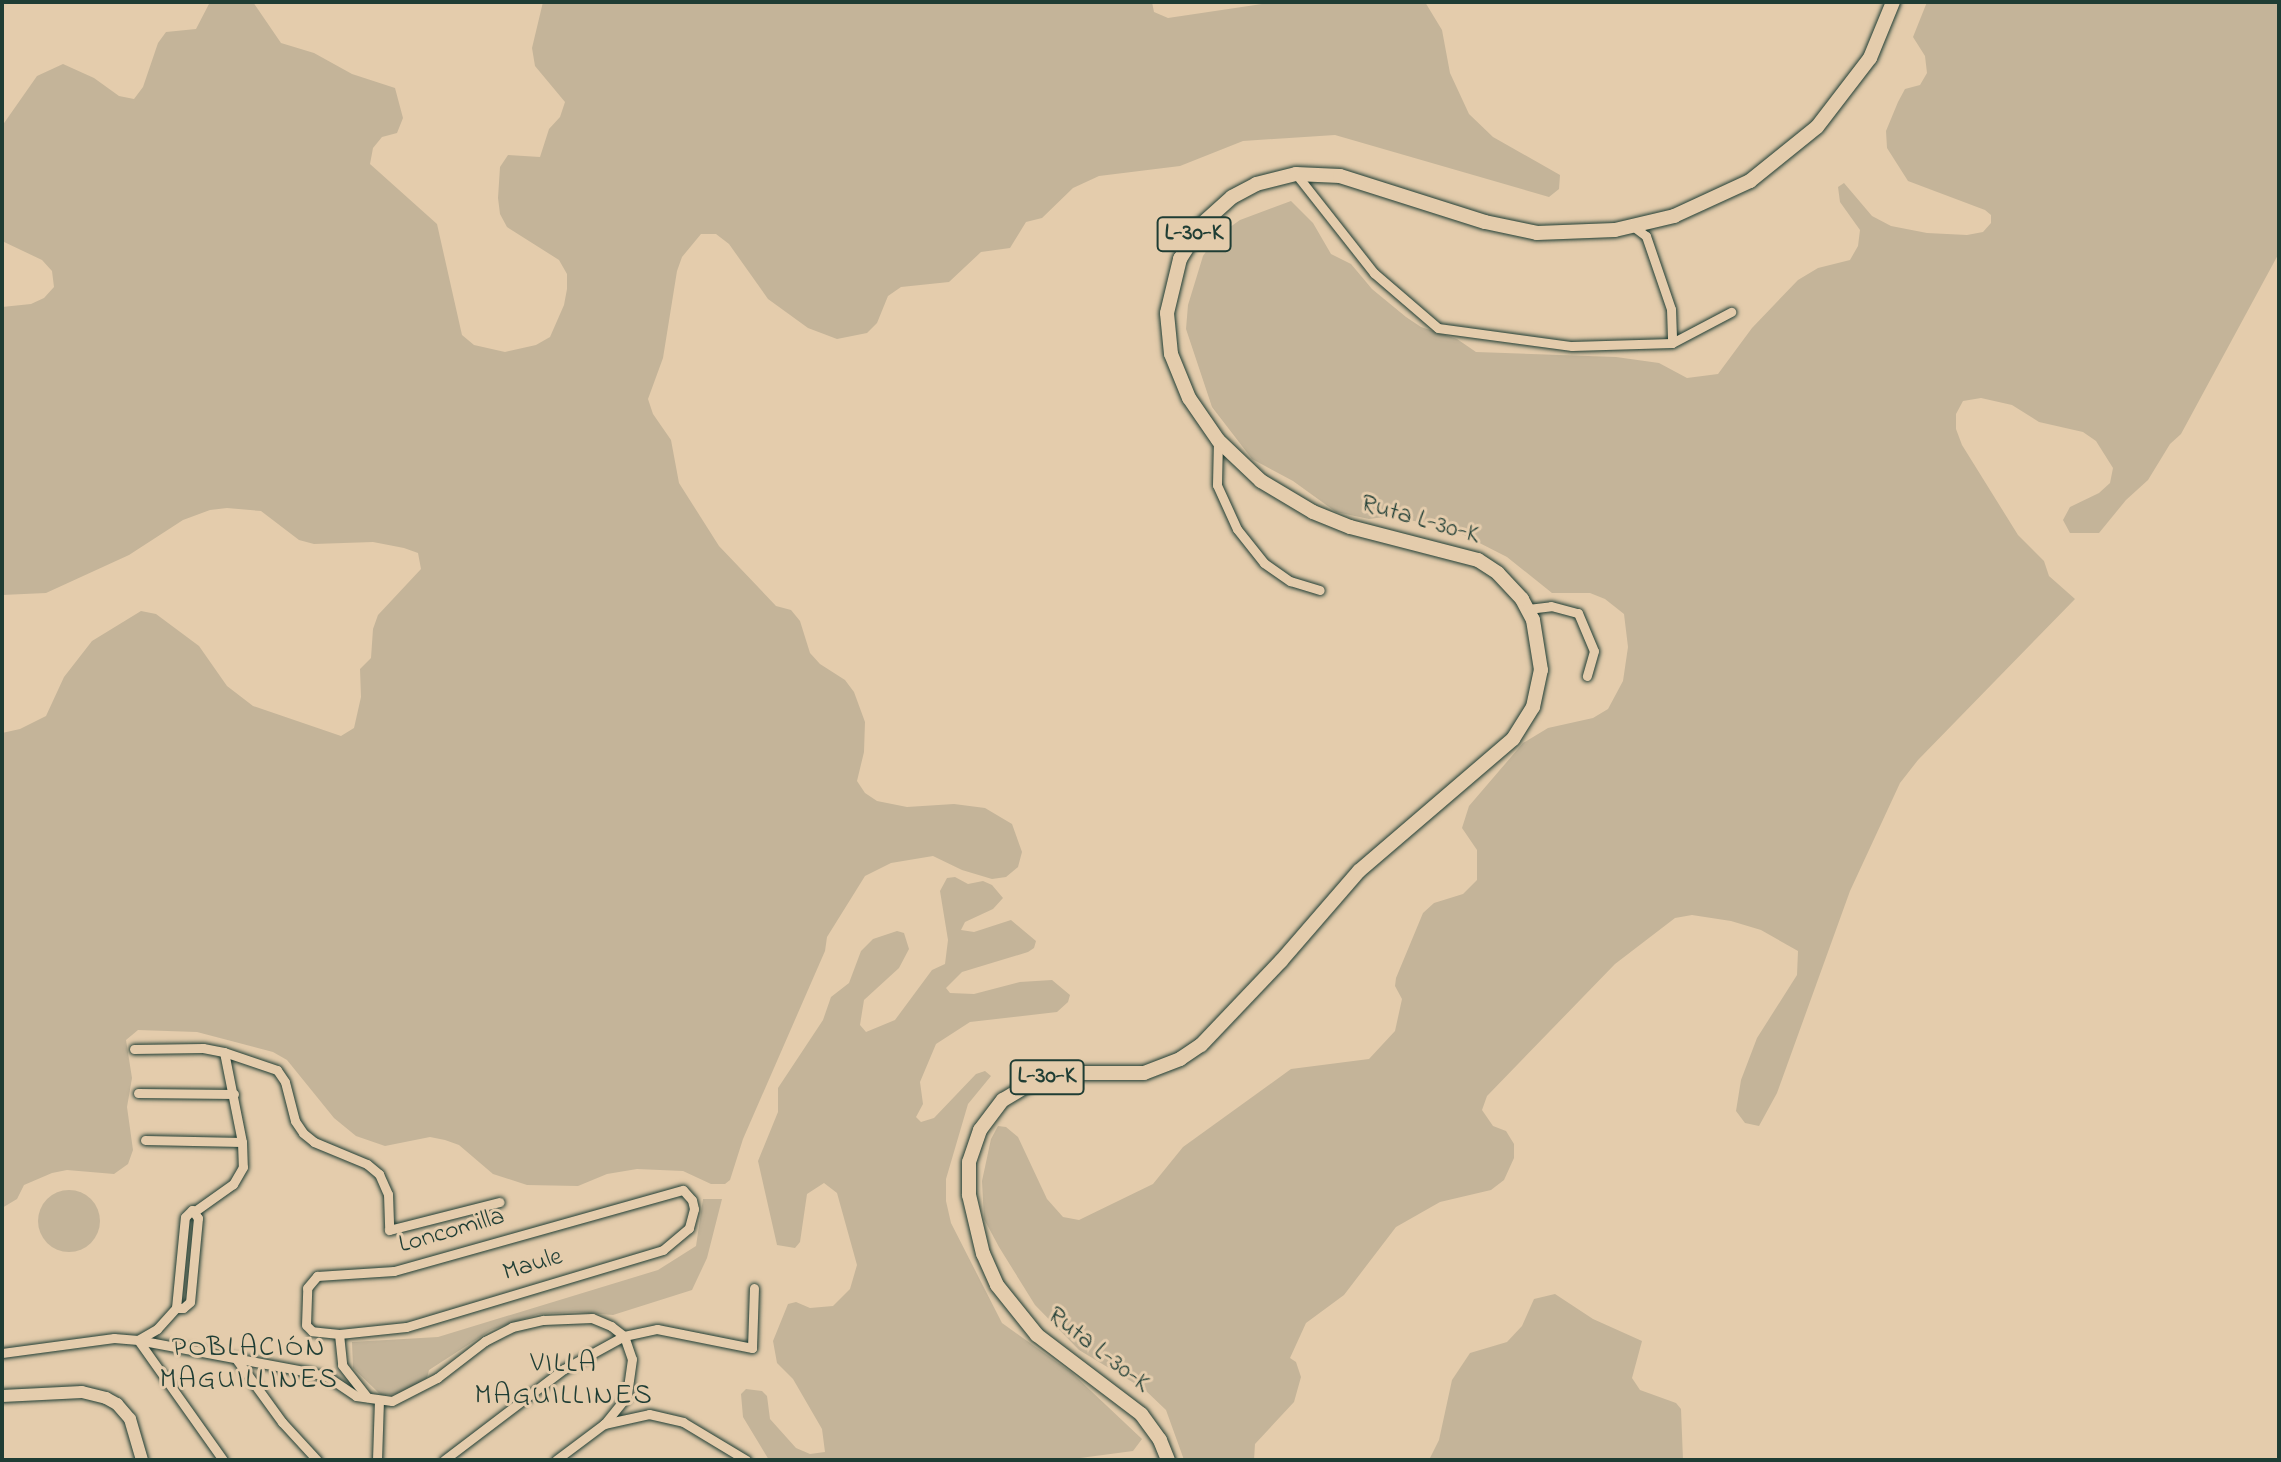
<!DOCTYPE html>
<meta charset="utf-8">
<style>
body{margin:0}
#map{position:relative;width:2281px;height:1462px;overflow:hidden;background:#e4ccac;font-family:"Indie Flower",sans-serif}
div>[style]{position:absolute}
.green>*{inset:0;background:#c4b499}
.round{border-radius:50%}
.roads{filter:drop-shadow(0 0 2px #1f3d34) drop-shadow(0 0 2px #1f3d34)}
.street>*{height:9px;margin:-4.5px;padding:0 4.5px;transform-origin:4.5px;border-radius:4.5px;background:#e4ccac}
.secondary>*{height:12px;margin:-6px;padding:0 6px;transform-origin:6px;border-radius:6px;background:#e4ccac}
.primary>*{height:14px;margin:-7px;padding:0 7px;transform-origin:7px;border-radius:7px;background:#e4ccac}
span{translate:-50% -50%;white-space:nowrap;text-align:center;line-height:1.15;-webkit-text-stroke:6px #e4ccac;paint-order:stroke}
.shield-label span{padding:2px 6px;background:#e4ccac;border:2px solid;border-radius:6px;-webkit-text-stroke-width:0}
.shield-label{font-size:24px;color:#1f3d34;font-weight:700}
.street-label{font-size:26px;color:#1f3d34}
.neighbourhood-label{font-size:28px;color:#1f3d34;letter-spacing:2px}
.frame{position:absolute;inset:0;border:4px solid #1f3d34;pointer-events:none}
</style>
<div id="map">
<div class="green">
<div style="clip-path:polygon(210px 2px,253px 2px,281px 43px,314px 53px,352px 74px,395px 88px,403px 118px,397px 133px,382px 137px,373px 148px,370px 164px,437px 224px,462px 335px,474px 345px,505px 352px,536px 345px,550px 337px,564px 305px,567px 289px,567px 274px,559px 260px,507px 227px,500px 214px,498px 198px,500px 167px,508px 155px,540px 157px,549px 129px,560px 117px,565px 102px,535px 66px,532px 48px,543px 2px,1152px 2px,1154px 12px,1168px 18px,1275px 2px,1425px 2px,1442px 30px,1450px 73px,1469px 114px,1493px 137px,1560px 175px,1559px 189px,1549px 197px,1335px 135px,1243px 141px,1180px 166px,1099px 176px,1073px 188px,1042px 218px,1026px 222px,1010px 248px,981px 252px,949px 282px,901px 287px,888px 296px,877px 323px,867px 333px,837px 339px,808px 328px,768px 299px,729px 244px,716px 234px,701px 234px,682px 257px,677px 271px,663px 358px,648px 399px,653px 414px,671px 440px,679px 483px,719px 546px,776px 606px,791px 610px,800px 621px,810px 653px,820px 664px,845px 680px,854px 692px,865px 722px,864px 752px,857px 781px,865px 793px,877px 801px,907px 807px,954px 804px,985px 808px,1012px 824px,1022px 852px,1018px 867px,1006px 877px,992px 879px,962px 870px,933px 856px,891px 863px,865px 876px,827px 937px,825px 951px,743px 1139px,730px 1180px,725px 1184px,711px 1184px,683px 1171px,637px 1169px,607px 1174px,578px 1186px,527px 1185px,493px 1174px,459px 1145px,445px 1140px,430px 1137px,385px 1146px,356px 1136px,334px 1118px,287px 1060px,273px 1052px,197px 1032px,138px 1030px,126px 1040px,132px 1078px,127px 1107px,133px 1150px,128px 1164px,114px 1174px,67px 1170px,52px 1173px,24px 1185px,17px 1199px,2px 1208px,2px 733px,20px 729px,46px 716px,64px 677px,92px 641px,141px 611px,156px 614px,199px 646px,227px 686px,253px 706px,341px 736px,354px 728px,361px 697px,360px 669px,371px 658px,373px 629px,378px 615px,421px 569px,418px 553px,404px 548px,373px 542px,314px 544px,299px 540px,261px 511px,227px 508px,210px 510px,183px 520px,129px 555px,46px 593px,2px 595px,2px 307px,31px 304px,44px 298px,54px 287px,52px 271px,42px 260px,2px 241px,2px 126px,37px 76px,63px 64px,94px 78px,119px 96px,134px 99px,143px 87px,158px 43px,166px 32px,196px 29px)"></div>
<div style="clip-path:polygon(1927px 2px,2279px 2px,2279px 253px,2181px 434px,2170px 444px,2148px 480px,2126px 500px,2099px 533px,2070px 533px,2063px 520px,2070px 507px,2099px 493px,2110px 483px,2113px 468px,2096px 441px,2083px 432px,2039px 422px,2012px 405px,1981px 398px,1963px 401px,1956px 414px,1956px 429px,1962px 445px,2018px 535px,2044px 561px,2049px 576px,2075px 599px,1918px 760px,1900px 783px,1850px 891px,1777px 1093px,1759px 1126px,1745px 1123px,1736px 1111px,1741px 1080px,1757px 1038px,1797px 975px,1798px 951px,1761px 930px,1731px 921px,1692px 915px,1675px 918px,1615px 964px,1487px 1096px,1482px 1110px,1493px 1126px,1506px 1131px,1514px 1144px,1514px 1158px,1504px 1180px,1491px 1190px,1440px 1202px,1396px 1227px,1344px 1295px,1306px 1323px,1290px 1358px,1296px 1362px,1301px 1377px,1294px 1402px,1255px 1444px,1254px 1460px,1184px 1460px,1166px 1410px,1144px 1389px,1079px 1350px,1035px 1305px,999px 1247px,984px 1219px,982px 1181px,991px 1139px,998px 1126px,1006px 1127px,1018px 1137px,1047px 1199px,1063px 1217px,1079px 1220px,1153px 1184px,1183px 1147px,1291px 1069px,1369px 1059px,1395px 1031px,1402px 999px,1395px 986px,1396px 978px,1423px 913px,1434px 903px,1463px 894px,1477px 880px,1477px 850px,1462px 828px,1469px 806px,1523px 743px,1548px 728px,1593px 718px,1608px 709px,1623px 681px,1628px 647px,1624px 614px,1605px 599px,1590px 593px,1552px 593px,1507px 557px,1454px 530px,1392px 516px,1369px 519px,1336px 512px,1293px 481px,1252px 459px,1212px 407px,1186px 329px,1188px 305px,1203px 256px,1216px 237px,1240px 220px,1291px 201px,1313px 223px,1331px 254px,1351px 264px,1372px 289px,1406px 317px,1421px 327px,1457px 339px,1476px 352px,1616px 357px,1659px 363px,1687px 378px,1718px 374px,1752px 328px,1798px 280px,1818px 268px,1850px 260px,1858px 246px,1860px 230px,1840px 202px,1838px 187px,1844px 183px,1872px 216px,1891px 226px,1927px 233px,1967px 235px,1983px 232px,1991px 223px,1991px 215px,1985px 210px,1908px 181px,1887px 148px,1886px 131px,1898px 102px,1905px 89px,1920px 85px,1927px 73px,1925px 56px,1913px 37px)"></div>
<div style="clip-path:polygon(955px 877px,968px 884px,983px 881px,992px 885px,1003px 898px,993px 909px,965px 922px,961px 930px,974px 932px,1011px 920px,1036px 941px,1034px 948px,1028px 952px,962px 972px,946px 988px,950px 993px,974px 994px,1020px 982px,1052px 980px,1070px 995px,1068px 1002px,1057px 1012px,970px 1022px,936px 1044px,920px 1082px,923px 1104px,916px 1117px,921px 1122px,934px 1118px,976px 1074px,985px 1071px,991px 1076px,968px 1104px,946px 1179px,946px 1201px,951px 1223px,1002px 1323px,1072px 1373px,1142px 1439px,1133px 1451px,1065px 1460px,769px 1460px,743px 1417px,741px 1394px,746px 1389px,762px 1391px,767px 1396px,770px 1419px,796px 1448px,810px 1454px,825px 1452px,822px 1429px,793px 1379px,777px 1363px,773px 1341px,788px 1304px,796px 1302px,810px 1308px,833px 1306px,850px 1289px,857px 1265px,837px 1193px,824px 1183px,807px 1194px,800px 1242px,795px 1248px,777px 1245px,758px 1161px,778px 1112px,778px 1088px,823px 1020px,831px 997px,849px 983px,861px 951px,873px 939px,897px 931px,904px 933px,909px 949px,899px 968px,864px 1000px,860px 1025px,866px 1032px,895px 1020px,932px 970px,945px 964px,948px 940px,940px 891px,947px 878px)"></div>
<div class="round" style="left:38px;top:1190px;width:62px;height:62px"></div>
<div style="clip-path:polygon(703px 1199px,722px 1199px,707px 1258px,692px 1290px,613px 1315px,576px 1312px,539px 1314px,491px 1330px,429px 1370px,427px 1378px,400px 1394px,381px 1395px,353px 1368px,352px 1342px,438px 1337px,658px 1270px,696px 1246px)"></div>
<div style="clip-path:polygon(1555px 1294px,1593px 1319px,1642px 1341px,1632px 1378px,1640px 1390px,1676px 1403px,1681px 1409px,1683px 1460px,1429px 1460px,1439px 1440px,1452px 1380px,1470px 1353px,1507px 1342px,1522px 1326px,1534px 1299px)"></div>
</div>
<div class="roads">
<div class="street">
<div style="left:1296px;top:174px;width:126px;rotate:51.8deg"></div>
<div style="left:1374px;top:273px;width:84px;rotate:40.7deg"></div>
<div style="left:1438px;top:328px;width:135px;rotate:7.7deg"></div>
<div style="left:1572px;top:346px;width:100px;rotate:-1.7deg"></div>
<div style="left:1672px;top:343px;width:67px;rotate:-27.7deg"></div>
<div style="left:1634px;top:227px;width:15px;rotate:37deg"></div>
<div style="left:1646px;top:236px;width:77px;rotate:71.1deg"></div>
<div style="left:1671px;top:309px;width:34px;rotate:88deg"></div>
<div style="left:1218px;top:440px;width:45px;rotate:91.3deg"></div>
<div style="left:1217px;top:485px;width:48px;rotate:65.6deg"></div>
<div style="left:1237px;top:529px;width:43px;rotate:51.5deg"></div>
<div style="left:1264px;top:563px;width:32px;rotate:35deg"></div>
<div style="left:1290px;top:581px;width:31px;rotate:17deg"></div>
<div style="left:1528px;top:609px;width:23px;rotate:-7deg"></div>
<div style="left:1551px;top:606px;width:28px;rotate:15deg"></div>
<div style="left:1578px;top:613px;width:41px;rotate:67.2deg"></div>
<div style="left:1594px;top:651px;width:26px;rotate:106deg"></div>
<div style="left:134px;top:1049px;width:69px;rotate:-0.8deg"></div>
<div style="left:203px;top:1048px;width:21px;rotate:11deg"></div>
<div style="left:224px;top:1052px;width:92px;rotate:78.7deg"></div>
<div style="left:242px;top:1142px;width:25px;rotate:88deg"></div>
<div style="left:243px;top:1167px;width:20px;rotate:120deg"></div>
<div style="left:233px;top:1184px;width:47px;rotate:144.6deg"></div>
<div style="left:224px;top:1052px;width:56px;rotate:18.8deg"></div>
<div style="left:277px;top:1070px;width:14px;rotate:56deg"></div>
<div style="left:285px;top:1082px;width:40px;rotate:75.6deg"></div>
<div style="left:295px;top:1121px;width:14px;rotate:56deg"></div>
<div style="left:303px;top:1133px;width:14px;rotate:39deg"></div>
<div style="left:314px;top:1142px;width:57px;rotate:22.5deg"></div>
<div style="left:367px;top:1164px;width:16px;rotate:40deg"></div>
<div style="left:379px;top:1174px;width:22px;rotate:66deg"></div>
<div style="left:388px;top:1194px;width:36px;rotate:88deg"></div>
<div style="left:389px;top:1230px;width:114px;rotate:-14.2deg"></div>
<div style="left:138px;top:1093px;width:96px;rotate:0.6deg"></div>
<div style="left:145px;top:1140px;width:97px;rotate:1.2deg"></div>
<div style="left:683px;top:1190px;width:13px;rotate:48deg"></div>
<div style="left:692px;top:1200px;width:9px;rotate:77deg"></div>
<div style="left:694px;top:1209px;width:20px;rotate:105deg"></div>
<div style="left:689px;top:1228px;width:34px;rotate:140deg"></div>
<div style="left:663px;top:1250px;width:268px;rotate:163.3deg"></div>
<div style="left:406px;top:1327px;width:67px;rotate:174deg"></div>
<div style="left:339px;top:1334px;width:27px;rotate:-174deg"></div>
<div style="left:312px;top:1331px;width:8px;rotate:-135deg"></div>
<div style="left:306px;top:1325px;width:37px;rotate:-88deg"></div>
<div style="left:307px;top:1288px;width:16px;rotate:-50deg"></div>
<div style="left:317px;top:1276px;width:77px;rotate:-3.7deg"></div>
<div style="left:394px;top:1271px;width:300px;rotate:-15.7deg"></div>
<div style="left:339px;top:1334px;width:31px;rotate:84deg"></div>
<div style="left:342px;top:1365px;width:41px;rotate:52deg"></div>
<div style="left:138px;top:1340px;width:22px;rotate:-30deg"></div>
<div style="left:157px;top:1329px;width:28px;rotate:-48deg"></div>
<div style="left:176px;top:1308px;width:91px;rotate:-84.4deg"></div>
<div style="left:185px;top:1217px;width:10px;rotate:-45deg"></div>
<div style="left:192px;top:1210px;width:10px;rotate:53deg"></div>
<div style="left:198px;top:1218px;width:84px;rotate:95.4deg"></div>
<div style="left:190px;top:1302px;width:9px;rotate:139deg"></div>
<div style="left:183px;top:1308px;width:7px;rotate:180deg"></div>
<div style="left:138px;top:1340px;width:147px;rotate:54.7deg"></div>
<div style="left:2px;top:1353px;width:113px;rotate:-7.6deg"></div>
<div style="left:114px;top:1338px;width:24px;rotate:5deg"></div>
<div style="left:138px;top:1340px;width:174px;rotate:10.6deg"></div>
<div style="left:309px;top:1372px;width:20px;rotate:15deg"></div>
<div style="left:328px;top:1377px;width:34px;rotate:34deg"></div>
<div style="left:356px;top:1396px;width:36px;rotate:8deg"></div>
<div style="left:392px;top:1401px;width:51px;rotate:-27.1deg"></div>
<div style="left:437px;top:1378px;width:61px;rotate:-37.6deg"></div>
<div style="left:485px;top:1341px;width:30px;rotate:-27deg"></div>
<div style="left:512px;top:1327px;width:32px;rotate:-13deg"></div>
<div style="left:543px;top:1320px;width:49px;rotate:-2.3deg"></div>
<div style="left:592px;top:1318px;width:21px;rotate:23deg"></div>
<div style="left:611px;top:1326px;width:16px;rotate:38deg"></div>
<div style="left:624px;top:1336px;width:24px;rotate:71deg"></div>
<div style="left:632px;top:1359px;width:37px;rotate:98deg"></div>
<div style="left:627px;top:1396px;width:36px;rotate:129deg"></div>
<div style="left:237px;top:1360px;width:77px;rotate:54deg"></div>
<div style="left:282px;top:1422px;width:52px;rotate:47.4deg"></div>
<div style="left:377px;top:1460px;width:59px;rotate:-88.1deg"></div>
<div style="left:444px;top:1460px;width:151px;rotate:-37.2deg"></div>
<div style="left:564px;top:1369px;width:68px;rotate:-28.8deg"></div>
<div style="left:624px;top:1336px;width:34px;rotate:-12deg"></div>
<div style="left:657px;top:1329px;width:97px;rotate:11.3deg"></div>
<div style="left:752px;top:1348px;width:60px;rotate:-88.1deg"></div>
<div style="left:556px;top:1460px;width:60px;rotate:-36.9deg"></div>
<div style="left:604px;top:1424px;width:46px;rotate:-12.5deg"></div>
<div style="left:649px;top:1414px;width:35px;rotate:13deg"></div>
<div style="left:683px;top:1422px;width:74px;rotate:31.1deg"></div>
</div>
<div class="secondary">
<div style="left:2px;top:1396px;width:80px;rotate:-2.9deg"></div>
<div style="left:82px;top:1392px;width:25px;rotate:14deg"></div>
<div style="left:106px;top:1398px;width:13px;rotate:29deg"></div>
<div style="left:117px;top:1404px;width:20px;rotate:49deg"></div>
<div style="left:130px;top:1419px;width:43px;rotate:73.7deg"></div>
</div>
<div class="primary">
<div style="left:1168px;top:1460px;width:22px;rotate:-112deg"></div>
<div style="left:1160px;top:1440px;width:32px;rotate:-126deg"></div>
<div style="left:1141px;top:1414px;width:131px;rotate:-142.8deg"></div>
<div style="left:1037px;top:1335px;width:64px;rotate:-128.7deg"></div>
<div style="left:997px;top:1285px;width:34px;rotate:-114deg"></div>
<div style="left:983px;top:1254px;width:61px;rotate:-103.3deg"></div>
<div style="left:969px;top:1195px;width:33px;rotate:-90deg"></div>
<div style="left:969px;top:1162px;width:34px;rotate:-71deg"></div>
<div style="left:980px;top:1130px;width:38px;rotate:-53deg"></div>
<div style="left:1003px;top:1100px;width:37px;rotate:-31deg"></div>
<div style="left:1035px;top:1081px;width:39px;rotate:-12deg"></div>
<div style="left:1073px;top:1073px;width:71px"></div>
<div style="left:1144px;top:1073px;width:39px;rotate:-21deg"></div>
<div style="left:1180px;top:1059px;width:25px;rotate:-34deg"></div>
<div style="left:1201px;top:1045px;width:116px;rotate:-46.4deg"></div>
<div style="left:1281px;top:961px;width:119px;rotate:-49.1deg"></div>
<div style="left:1359px;top:871px;width:203px;rotate:-40.6deg"></div>
<div style="left:1513px;top:739px;width:38px;rotate:-58deg"></div>
<div style="left:1533px;top:707px;width:38px;rotate:-78deg"></div>
<div style="left:1541px;top:670px;width:51px;rotate:-99.1deg"></div>
<div style="left:1533px;top:620px;width:24px;rotate:-118deg"></div>
<div style="left:1522px;top:599px;width:35px;rotate:-133deg"></div>
<div style="left:1498px;top:573px;width:24px;rotate:-147deg"></div>
<div style="left:1478px;top:560px;width:132px;rotate:-165.5deg"></div>
<div style="left:1350px;top:527px;width:40px;rotate:-158deg"></div>
<div style="left:1313px;top:512px;width:61px;rotate:-149.2deg"></div>
<div style="left:1261px;top:481px;width:59px;rotate:-136.4deg"></div>
<div style="left:1218px;top:440px;width:51px;rotate:-124.6deg"></div>
<div style="left:1189px;top:398px;width:48px;rotate:-112.2deg"></div>
<div style="left:1171px;top:354px;width:41px;rotate:-95.6deg"></div>
<div style="left:1167px;top:313px;width:56px;rotate:-76.5deg"></div>
<div style="left:1180px;top:259px;width:41px;rotate:-57.8deg"></div>
<div style="left:1202px;top:224px;width:40px;rotate:-42deg"></div>
<div style="left:1232px;top:197px;width:27px;rotate:-28deg"></div>
<div style="left:1256px;top:184px;width:41px;rotate:-14deg"></div>
<div style="left:1296px;top:174px;width:44px;rotate:2.6deg"></div>
<div style="left:1340px;top:176px;width:152px;rotate:17.6deg"></div>
<div style="left:1485px;top:222px;width:53px;rotate:11.9deg"></div>
<div style="left:1537px;top:233px;width:78px;rotate:-2.2deg"></div>
<div style="left:1615px;top:230px;width:61px;rotate:-13.3deg"></div>
<div style="left:1674px;top:216px;width:84px;rotate:-24.7deg"></div>
<div style="left:1750px;top:181px;width:86px;rotate:-38.9deg"></div>
<div style="left:1817px;top:127px;width:87px;rotate:-52.5deg"></div>
<div style="left:1870px;top:58px;width:61px;rotate:-67.7deg"></div>
</div>
</div>
<div class="shield-label">
<span style="left:1194px;top:234px">L-30-K</span>
<span style="left:1047px;top:1077px">L-30-K</span>
</div>
<div class="street-label">
<span style="left:1420px;top:521px;rotate:16deg">Ruta L-30-K</span>
<span style="left:452px;top:1232px;rotate:-16deg">Loncomilla</span>
<span style="left:533px;top:1266px;rotate:-17deg">Maule</span>
<span style="left:1098px;top:1351px;rotate:38deg">Ruta L-30-K</span>
</div>
<div class="neighbourhood-label">
<span style="left:249px;top:1365px">POBLACIÓN<br>MAGUILLINES</span>
<span style="left:564px;top:1381px">VILLA<br>MAGUILLINES</span>
</div>
<div class="frame"></div>
</div>
